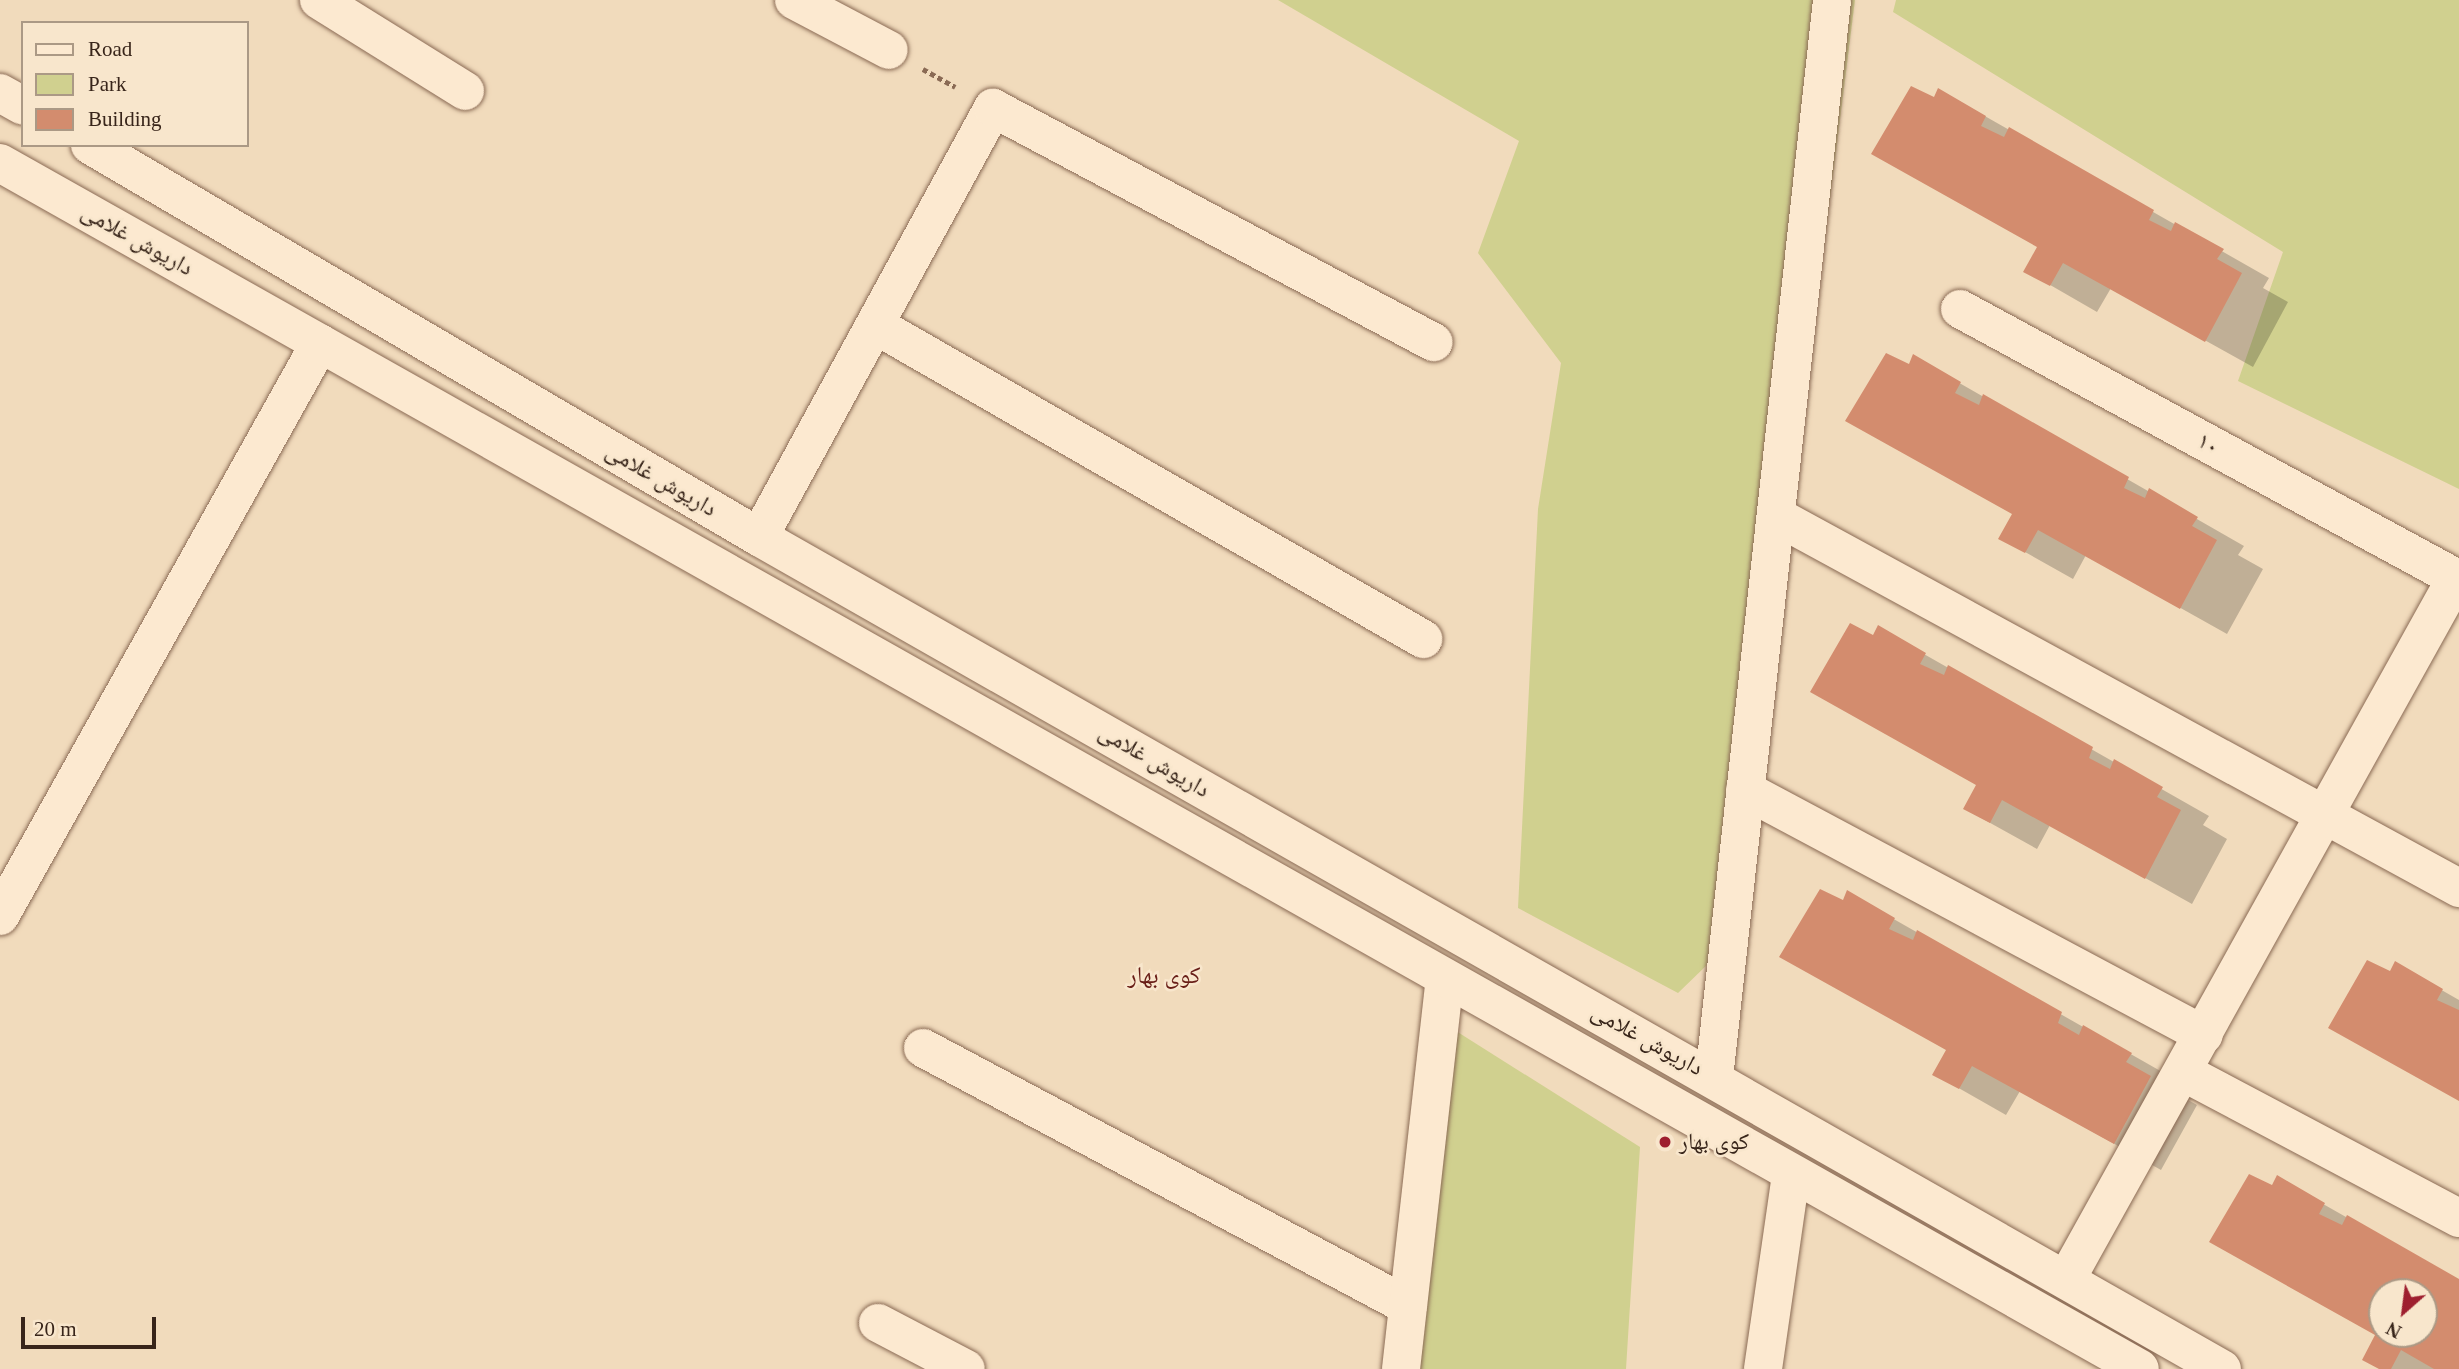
<!DOCTYPE html>
<meta charset="utf-8">
<style>
body{margin:0}
#map{position:relative;width:2459px;height:1369px;overflow:hidden;background:#f1dbbc;font-family:"Times New Roman","Noto Naskh Arabic",serif}
div>[style]{position:absolute}
.green>*{inset:0;background:#d0d08f}
.shadow>*{inset:0;background:#0003}
.building>*{inset:0;background:#d38c6e}
.path>*{height:4.5px;margin-top:-2.25px;transform-origin:0;background:repeating-linear-gradient(90deg,#8a6a54 0 5px,transparent 0 8.5px)}
.roads{filter:drop-shadow(0 0 2px #8a6a54) drop-shadow(0 0 2px #8a6a54)}
.minor>*{height:38px;margin:-19px;padding:0 19px;transform-origin:19px;border-radius:19px;background:#fce9d0}
.tertiary>*{height:38px;margin:-19px;padding:0 19px;transform-origin:19px;border-radius:19px;background:#fce9d0}
.dots>*{width:19px;height:19px;translate:-50% -50%;box-sizing:border-box;border:4px solid #f8e6cc;border-radius:50%}
span{translate:-50% -50%;white-space:nowrap;text-align:center;line-height:1.15;-webkit-text-stroke:5px #f8e6cc;paint-order:stroke}
.street-label{font-size:23px;color:#38251a}
.poi-label{font-size:23px;color:#38251a}
.left{translate:0 -50%;text-align:left}
.neighbourhood-label{font-size:24px;color:#681d16}
.legend{position:absolute;left:21px;top:21px;width:228px;height:126px;box-sizing:border-box;background:#f8e6cc;border:2px solid #ab9985;margin:0;padding:9px 12px;list-style:none;font-size:21px;color:#38251a}
.legend li{display:flex;align-items:center;gap:14px;height:35px}
.legend b{width:35px;border:2px solid #ab9985}
.north{position:absolute;left:2368px;top:1278px;width:70px;height:70px;box-sizing:border-box;background:#f8e6cc;border:2px solid #ab9985;border-radius:50%;rotate:208deg;font-size:19px;font-weight:700;line-height:28px;text-align:center;color:#38251a}
.north::after{content:'';display:block;margin:auto;width:24px;height:32px;background:#9e1f2f;clip-path:polygon(50% 0,100% 100%,50% 72%,0 100%)}
.scale{position:absolute;left:21px;top:1317px;width:135px;height:32px;box-sizing:border-box;border:4px solid #38251a;border-top:0;padding-left:9px;font-size:21px;line-height:24px;white-space:nowrap;color:#38251a;-webkit-text-stroke:5px #f8e6cc;paint-order:stroke}
</style>
<div id="map">
<div class="green">
<div style="clip-path:polygon(1278px 0,1855px 0,1738px 935px,1678px 993px,1518px 908px,1538px 509px,1561px 363px,1478px 253px,1519px 141px)"></div>
<div style="clip-path:polygon(1896px 0,2459px 0,2459px 489px,2238px 381px,2283px 252px,1893px 12px)"></div>
<div style="clip-path:polygon(1456px 1031px,1640px 1147px,1626px 1369px,1416px 1369px)"></div>
</div>
<div class="shadow">
<div style="clip-path:polygon(1939px 90px,2269px 278px,2263px 288px,2288px 302px,2253px 367px,2111px 288px,2097px 312px,2026px 271px,2039px 247px,1934px 99px)"></div>
<div style="clip-path:polygon(1914px 357px,2244px 546px,2238px 555px,2263px 569px,2227px 634px,2086px 555px,2073px 579px,2000px 538px,2014px 514px,1910px 366px)"></div>
<div style="clip-path:polygon(1878px 628px,2209px 816px,2203px 825px,2227px 839px,2192px 904px,2050px 825px,2037px 849px,1965px 809px,1979px 785px,1874px 637px)"></div>
<div style="clip-path:polygon(1848px 893px,2178px 1081px,2172px 1091px,2197px 1105px,2161px 1170px,2020px 1091px,2006px 1115px,1934px 1074px,1948px 1050px,1843px 902px)"></div>
<div style="clip-path:polygon(2396px 964px,2459px 1000px,2459px 1100px,2391px 973px)"></div>
<div style="clip-path:polygon(evenodd,2277px 1178px,2459px 1281px,2459px 1369px,2381px 1369px,2377px 1335px,2273px 1187px,2277px 1178px,2382px 1292px,2424px 1292px,2424px 1334px,2382px 1334px,2382px 1292px)"></div>
</div>
<div class="building">
<div style="clip-path:polygon(1911px 86px,1934px 97px,1938px 88px,1986px 116px,1981px 126px,2004px 137px,2009px 127px,2154px 210px,2149px 220px,2171px 231px,2175px 222px,2224px 249px,2217px 259px,2242px 273px,2205px 342px,2063px 263px,2050px 286px,2023px 272px,2037px 247px,1871px 154px)"></div>
<div style="clip-path:polygon(1886px 353px,1909px 364px,1913px 354px,1961px 382px,1955px 393px,1979px 405px,1983px 394px,2129px 477px,2124px 488px,2145px 498px,2149px 488px,2198px 517px,2192px 526px,2217px 540px,2180px 609px,2038px 530px,2025px 553px,1998px 539px,2012px 514px,1845px 421px)"></div>
<div style="clip-path:polygon(1850px 623px,1873px 635px,1878px 625px,1926px 653px,1920px 664px,1944px 675px,1948px 665px,2093px 747px,2089px 758px,2110px 769px,2114px 759px,2163px 787px,2157px 797px,2181px 810px,2145px 879px,2002px 800px,1990px 823px,1963px 809px,1976px 785px,1810px 692px)"></div>
<div style="clip-path:polygon(1820px 889px,1843px 900px,1847px 890px,1895px 918px,1889px 929px,1913px 940px,1917px 930px,2062px 1012px,2058px 1023px,2079px 1035px,2083px 1025px,2132px 1053px,2126px 1062px,2151px 1076px,2114px 1144px,1972px 1066px,1959px 1089px,1932px 1075px,1946px 1050px,1779px 957px)"></div>
<div style="clip-path:polygon(2367px 960px,2390px 971px,2395px 961px,2443px 989px,2437px 1000px,2459px 1010px,2459px 1101px,2328px 1028px)"></div>
<div style="clip-path:polygon(evenodd,2249px 1174px,2272px 1185px,2277px 1175px,2325px 1203px,2319px 1214px,2342px 1225px,2347px 1215px,2459px 1279px,2459px 1369px,2434px 1369px,2401px 1350px,2391px 1369px,2379px 1369px,2362px 1360px,2375px 1335px,2209px 1242px,2249px 1174px,2382px 1292px,2424px 1292px,2424px 1334px,2382px 1334px,2382px 1292px)"></div>
</div>
<div class="path">
<div style="left:923px;top:69px;width:37px;rotate:29deg"></div>
</div>
<div class="roads">
<div class="minor">
<div style="left:319px;top:0;width:172px;rotate:31.9deg"></div>
<div style="left:794px;top:0;width:107px;rotate:27.8deg"></div>
<div style="left:1960px;top:309px;width:564px;rotate:28.47deg"></div>
<div style="left:2456px;top:578px;width:801px;rotate:119.06deg"></div>
<div style="left:875px;top:325px;width:632px;rotate:29.81deg"></div>
<div style="left:1776px;top:516px;width:778px;rotate:28.58deg"></div>
<div style="left:759px;top:537px;width:489px;rotate:-61.4deg"></div>
<div style="left:993px;top:108px;width:499px;rotate:28deg"></div>
<div style="left:1745px;top:790px;width:520px;rotate:28.09deg"></div>
<div style="left:0;top:916px;width:656px;rotate:-60.82deg"></div>
<div style="left:923px;top:1048px;width:549px;rotate:28.01deg"></div>
<div style="left:2183px;top:1072px;width:312px;rotate:27.9deg"></div>
<div style="left:1714px;top:1078px;width:1084px;rotate:-83.75deg"></div>
<div style="left:878px;top:1323px;width:99px;rotate:27.6deg"></div>
<div style="left:1401px;top:1369px;width:393px;rotate:-83.6deg"></div>
<div style="left:1763px;top:1369px;width:197px;rotate:-81.8deg"></div>
</div>
<div class="tertiary">
<div style="left:0;top:93px;width:26px;rotate:29deg"></div>
<div style="left:90px;top:145px;width:775px;rotate:30.37deg"></div>
<div style="left:759px;top:537px;width:1683px;rotate:29.63deg"></div>
<div style="left:0;top:163px;width:2456px;rotate:29.4deg"></div>
</div>
</div>
<div class="dots">
<div style="left:1665px;top:1142px;background:#9e1f2f"></div>
</div>
<div class="street-label">
<span style="left:137px;top:240px;rotate:29deg">داریوش غلامی</span>
<span style="left:2208px;top:444px;rotate:28deg">۱۰</span>
<span style="left:661px;top:480px;rotate:30deg">داریوش غلامی</span>
<span style="left:1154px;top:761px;rotate:30deg">داریوش غلامی</span>
<span style="left:1647px;top:1040px;rotate:29deg">داریوش غلامی</span>
</div>
<div class="poi-label">
<span class="left" style="left:1679px;top:1142px">کوی بهار</span>
</div>
<div class="neighbourhood-label">
<span style="left:1164px;top:976px">کوی بهار</span>
</div>
<ul class="legend">
<li><b style="height:9px;background:#fce9d0"></b>Road</li>
<li><b style="height:19px;background:#d0d08f"></b>Park</li>
<li><b style="height:19px;background:#d38c6e"></b>Building</li>
</ul>
<div class="north">N</div>
<div class="scale">20 m</div>
</div>
